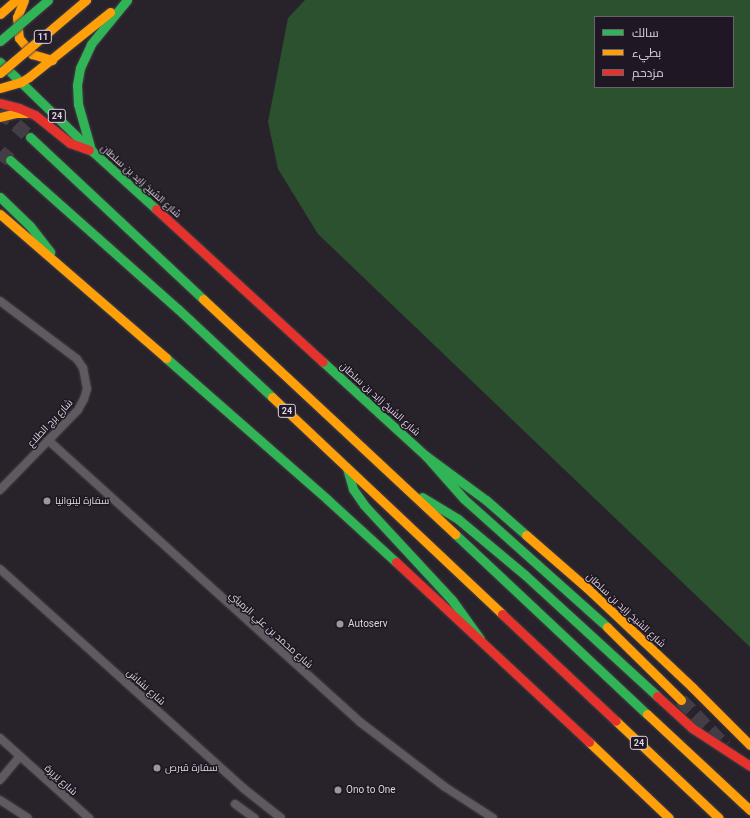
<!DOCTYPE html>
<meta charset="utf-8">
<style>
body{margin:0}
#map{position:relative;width:750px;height:818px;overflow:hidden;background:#28232a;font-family:Roboto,Cairo,sans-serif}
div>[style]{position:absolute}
.green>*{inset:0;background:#2b512e}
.highway-tunnel>*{height:14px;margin-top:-7px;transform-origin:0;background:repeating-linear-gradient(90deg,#433e45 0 14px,transparent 0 21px)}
.roads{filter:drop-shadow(0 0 1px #454147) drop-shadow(0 0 1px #454147)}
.street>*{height:8px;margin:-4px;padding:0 4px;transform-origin:4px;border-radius:4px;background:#5e5a60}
.fast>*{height:9px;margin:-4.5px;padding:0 4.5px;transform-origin:4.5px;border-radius:4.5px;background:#30b455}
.slow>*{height:9px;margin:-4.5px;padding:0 4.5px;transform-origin:4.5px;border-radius:4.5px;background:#ff9f0a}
.jam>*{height:9px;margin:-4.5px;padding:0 4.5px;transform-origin:4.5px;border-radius:4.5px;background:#e5322d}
.bridges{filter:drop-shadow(0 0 1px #454147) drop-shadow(0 0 1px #454147)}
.fast-bridge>*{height:9px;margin:-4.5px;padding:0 4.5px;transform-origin:4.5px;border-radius:4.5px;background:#30b455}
.slow-bridge>*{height:9px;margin:-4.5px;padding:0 4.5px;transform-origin:4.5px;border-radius:4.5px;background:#ff9f0a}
.dots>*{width:11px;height:11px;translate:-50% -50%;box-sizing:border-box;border:2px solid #1f1723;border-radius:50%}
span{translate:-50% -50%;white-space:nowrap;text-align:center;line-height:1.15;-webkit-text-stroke:3px #1f1723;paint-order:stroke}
.shield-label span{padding:1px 3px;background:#1f1723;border:1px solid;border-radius:3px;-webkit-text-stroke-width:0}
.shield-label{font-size:9px;color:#dbd5de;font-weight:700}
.street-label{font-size:10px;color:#dbd5de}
.poi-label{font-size:10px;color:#dbd5de}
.left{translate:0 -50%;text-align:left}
.legend{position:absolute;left:594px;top:16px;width:140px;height:72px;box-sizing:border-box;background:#1f1723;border:1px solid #6a636e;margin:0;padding:5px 7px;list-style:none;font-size:12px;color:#dbd5de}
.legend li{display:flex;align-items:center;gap:8px;height:20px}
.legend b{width:20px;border:1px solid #6a636e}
</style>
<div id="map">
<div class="green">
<div style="clip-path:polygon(evenodd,305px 0,750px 0,750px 647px,318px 234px,278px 169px,268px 122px,288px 18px,305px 0,595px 17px,733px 17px,733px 87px,595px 87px,595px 17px)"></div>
</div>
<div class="highway-tunnel">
<div style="left:0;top:111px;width:40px;rotate:41deg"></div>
<div style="left:0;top:152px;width:13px;rotate:39deg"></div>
<div style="left:681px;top:700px;width:64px;rotate:46.3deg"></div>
</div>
<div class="roads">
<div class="street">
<div style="left:0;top:301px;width:96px;rotate:37deg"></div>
<div style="left:77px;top:359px;width:11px;rotate:56deg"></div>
<div style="left:83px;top:368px;width:21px;rotate:79deg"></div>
<div style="left:87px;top:389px;width:10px;rotate:107deg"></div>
<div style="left:84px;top:399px;width:13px;rotate:119deg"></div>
<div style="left:78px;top:410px;width:112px;rotate:134.3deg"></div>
<div style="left:48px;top:440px;width:421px;rotate:42.1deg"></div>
<div style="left:360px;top:722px;width:107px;rotate:37.4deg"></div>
<div style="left:445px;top:787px;width:57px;rotate:32.9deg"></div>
<div style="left:0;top:569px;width:327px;rotate:42deg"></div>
<div style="left:243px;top:788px;width:48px;rotate:38.3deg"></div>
<div style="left:0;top:738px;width:120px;rotate:42deg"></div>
<div style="left:0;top:780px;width:31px;rotate:-50deg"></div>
<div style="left:0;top:800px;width:33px;rotate:33deg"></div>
<div style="left:235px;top:804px;width:24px;rotate:36deg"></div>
</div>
<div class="fast">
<div style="left:0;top:62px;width:128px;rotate:44.1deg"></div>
<div style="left:92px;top:151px;width:86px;rotate:42.2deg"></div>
<div style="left:30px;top:137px;width:237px;rotate:43.1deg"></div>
<div style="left:91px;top:150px;width:48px;rotate:-105.8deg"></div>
<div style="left:78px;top:104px;width:19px;rotate:-93deg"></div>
<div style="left:77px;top:85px;width:17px;rotate:-80deg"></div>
<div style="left:80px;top:68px;width:26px;rotate:-65deg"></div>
<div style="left:91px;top:44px;width:57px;rotate:-50.7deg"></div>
<div style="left:10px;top:160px;width:225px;rotate:41.6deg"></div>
<div style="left:178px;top:309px;width:129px;rotate:43.1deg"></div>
<div style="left:0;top:197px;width:42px;rotate:44deg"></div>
<div style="left:30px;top:226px;width:33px;rotate:52deg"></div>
<div style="left:166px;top:358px;width:215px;rotate:41.2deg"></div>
<div style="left:328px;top:500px;width:92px;rotate:42.4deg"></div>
<div style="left:323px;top:362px;width:139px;rotate:42.4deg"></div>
<div style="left:426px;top:456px;width:74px;rotate:36.3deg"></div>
<div style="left:486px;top:500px;width:53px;rotate:41.2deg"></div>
<div style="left:426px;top:456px;width:57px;rotate:48.5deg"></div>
<div style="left:464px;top:499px;width:192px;rotate:41.8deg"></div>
<div style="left:347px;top:468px;width:22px;rotate:74deg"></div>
<div style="left:353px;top:489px;width:19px;rotate:55deg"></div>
<div style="left:364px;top:505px;width:129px;rotate:47.2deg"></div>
<div style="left:452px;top:600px;width:48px;rotate:54.3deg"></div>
<div style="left:422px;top:497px;width:42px;rotate:31.4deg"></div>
<div style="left:458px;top:519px;width:87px;rotate:39.9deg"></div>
<div style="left:525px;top:575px;width:179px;rotate:42.5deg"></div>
<div style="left:455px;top:534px;width:263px;rotate:43.2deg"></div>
</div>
<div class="slow">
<div style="left:24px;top:0;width:18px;rotate:112deg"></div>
<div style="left:17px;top:17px;width:21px;rotate:85deg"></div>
<div style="left:19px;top:38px;width:21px;rotate:51deg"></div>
<div style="left:32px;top:54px;width:21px;rotate:17deg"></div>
<div style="left:0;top:14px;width:21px;rotate:-41deg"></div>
<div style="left:0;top:88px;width:22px;rotate:-16deg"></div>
<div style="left:21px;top:82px;width:9px;rotate:-32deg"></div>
<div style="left:29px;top:77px;width:104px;rotate:-38.7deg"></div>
<div style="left:0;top:117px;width:16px;rotate:-14deg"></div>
<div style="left:16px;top:113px;width:10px"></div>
<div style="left:0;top:214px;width:220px;rotate:40.9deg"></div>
<div style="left:203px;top:299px;width:345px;rotate:43deg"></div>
<div style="left:272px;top:397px;width:316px;rotate:43.3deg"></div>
<div style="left:526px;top:535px;width:81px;rotate:41deg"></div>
<div style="left:587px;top:588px;width:144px;rotate:43.3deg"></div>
<div style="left:692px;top:687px;width:82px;rotate:45deg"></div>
<div style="left:607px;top:627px;width:104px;rotate:44.6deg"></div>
<div style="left:647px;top:714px;width:141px;rotate:43deg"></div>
<div style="left:616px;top:721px;width:141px;rotate:43.3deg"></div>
<div style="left:589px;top:742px;width:110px;rotate:43.5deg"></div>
</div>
<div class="jam">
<div style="left:0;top:103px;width:20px;rotate:15deg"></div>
<div style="left:19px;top:108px;width:17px;rotate:24deg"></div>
<div style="left:35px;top:115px;width:45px;rotate:38.7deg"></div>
<div style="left:70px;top:143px;width:20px;rotate:20deg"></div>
<div style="left:156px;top:209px;width:226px;rotate:42.5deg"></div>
<div style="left:396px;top:562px;width:264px;rotate:43deg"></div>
<div style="left:502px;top:614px;width:156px;rotate:43.2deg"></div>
<div style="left:657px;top:696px;width:47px;rotate:42.4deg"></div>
<div style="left:692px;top:728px;width:69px;rotate:33.2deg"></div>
</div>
</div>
<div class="bridges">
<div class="fast-bridge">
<div style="left:0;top:41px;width:63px;rotate:-40.5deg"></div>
</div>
<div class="slow-bridge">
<div style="left:0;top:73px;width:113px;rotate:-40.3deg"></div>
</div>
</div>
<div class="dots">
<div style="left:47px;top:501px;background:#9c979f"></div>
<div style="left:340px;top:624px;background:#9c979f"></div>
<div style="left:157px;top:768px;background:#9c979f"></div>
<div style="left:338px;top:790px;background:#9c979f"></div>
</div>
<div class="shield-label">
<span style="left:43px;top:37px">11</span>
<span style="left:57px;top:116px">24</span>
<span style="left:287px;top:411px">24</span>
<span style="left:639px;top:743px">24</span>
</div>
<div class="street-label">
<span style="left:141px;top:181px;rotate:42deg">شارع الشيخ زايد بن سلطان</span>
<span style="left:380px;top:399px;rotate:42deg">شارع الشيخ زايد بن سلطان</span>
<span style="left:50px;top:423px;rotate:-47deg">شارع برج الطلاع</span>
<span style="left:626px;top:610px;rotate:43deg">شارع الشيخ زايد بن سلطان</span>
<span style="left:271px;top:630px;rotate:42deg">شارع محمد بن علي الرميثي</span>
<span style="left:146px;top:687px;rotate:42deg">شارع نشاش</span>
<span style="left:61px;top:780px;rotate:42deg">شارع يَريِرة</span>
</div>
<div class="poi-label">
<span class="left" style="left:55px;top:501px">سفارة ليتوانيا</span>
<span class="left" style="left:348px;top:624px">Autoserv</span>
<span class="left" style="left:165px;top:768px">سفارة قبرص</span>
<span class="left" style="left:346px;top:790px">Ono to One</span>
</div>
<ul class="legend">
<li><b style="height:5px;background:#30b455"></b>سالك</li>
<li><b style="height:5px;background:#ff9f0a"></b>بطيء</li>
<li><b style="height:5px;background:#e5322d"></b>مزدحم</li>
</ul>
</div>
